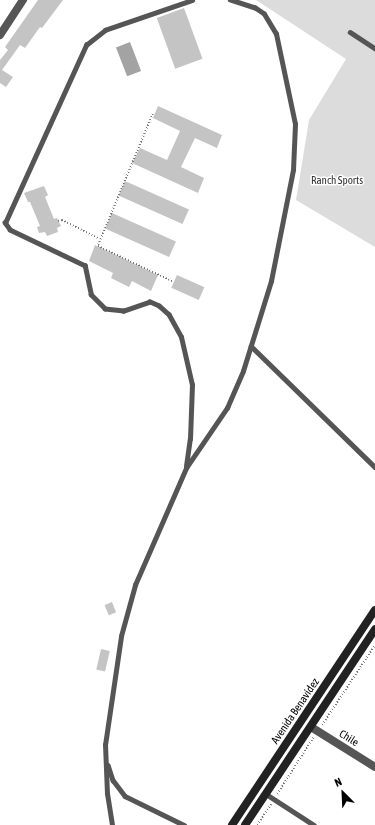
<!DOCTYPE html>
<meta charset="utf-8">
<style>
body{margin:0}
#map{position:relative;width:375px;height:825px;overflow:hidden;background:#fff;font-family:"Asap Condensed",sans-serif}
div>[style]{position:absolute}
.green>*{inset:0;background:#dcdcdc}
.water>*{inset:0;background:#a3a3a3;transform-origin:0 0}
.building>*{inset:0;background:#c4c4c4;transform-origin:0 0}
.path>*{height:1.5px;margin-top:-0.75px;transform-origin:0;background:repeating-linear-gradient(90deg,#777 0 1px,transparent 0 3px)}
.lane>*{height:4.5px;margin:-2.25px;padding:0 2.25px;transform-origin:2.25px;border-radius:2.25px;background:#555}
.street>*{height:8px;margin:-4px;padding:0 4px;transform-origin:4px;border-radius:4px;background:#555}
.secondary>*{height:8px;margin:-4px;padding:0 4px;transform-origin:4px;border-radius:4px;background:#222}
span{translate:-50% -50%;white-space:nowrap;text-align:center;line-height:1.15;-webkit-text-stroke:3px #fff;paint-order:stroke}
.park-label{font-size:11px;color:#333}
.street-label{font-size:11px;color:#000}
.north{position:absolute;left:323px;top:773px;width:40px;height:40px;-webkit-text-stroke:3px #fff;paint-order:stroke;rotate:336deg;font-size:11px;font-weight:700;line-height:16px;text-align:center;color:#000}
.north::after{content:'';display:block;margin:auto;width:14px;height:18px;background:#000;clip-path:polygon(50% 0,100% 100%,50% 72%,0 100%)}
</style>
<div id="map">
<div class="green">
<div style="clip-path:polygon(256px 0,375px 0,375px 247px,296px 200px,309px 120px,346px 59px)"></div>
</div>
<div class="water">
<div style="left:130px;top:42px;width:31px;height:15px;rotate:69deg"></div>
</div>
<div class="building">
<div style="clip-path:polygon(38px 0,63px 0,42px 28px,40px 27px,25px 48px,20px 45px,2px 70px,13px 77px,6px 87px,0 83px,0 60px,8px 50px,5px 47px)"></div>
<div style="left:184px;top:8px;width:54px;height:29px;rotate:70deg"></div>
<div style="clip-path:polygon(158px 106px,222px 135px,217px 148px,195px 138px,181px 167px,204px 178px,198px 193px,132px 163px,140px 148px,167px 160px,180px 131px,153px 118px)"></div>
<div style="left:125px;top:181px;width:70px;height:16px;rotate:24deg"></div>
<div style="clip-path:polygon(44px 186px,48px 195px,45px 197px,54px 219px,57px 218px,61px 226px,57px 228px,58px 232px,47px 236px,45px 232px,39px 233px,37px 227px,40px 226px,30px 202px,28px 202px,24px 193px)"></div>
<div style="left:112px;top:213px;width:70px;height:17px;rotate:24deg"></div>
<div style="clip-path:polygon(95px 245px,158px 275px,151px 291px,132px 281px,129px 287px,111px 278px,113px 273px,89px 261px)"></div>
<div style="left:177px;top:275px;width:30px;height:14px;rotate:24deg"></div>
<div style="left:112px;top:602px;width:11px;height:8px;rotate:68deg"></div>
<div style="left:101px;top:649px;width:9px;height:21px;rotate:13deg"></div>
</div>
<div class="path">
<div style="left:153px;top:114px;width:143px;rotate:112.6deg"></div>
<div style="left:98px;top:246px;width:84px;rotate:25.3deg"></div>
<div style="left:58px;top:221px;width:4px;rotate:-14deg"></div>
<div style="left:62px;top:220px;width:42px;rotate:26.6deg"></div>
<div style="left:322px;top:725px;width:96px;rotate:-56.5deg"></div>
<div style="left:277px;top:794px;width:67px;rotate:-57.3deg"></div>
<div style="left:257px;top:825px;width:25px;rotate:-56deg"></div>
</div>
<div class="lane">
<div style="left:350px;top:32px;width:30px;rotate:33deg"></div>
<div style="left:251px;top:346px;width:173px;rotate:44.3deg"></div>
<div style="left:186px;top:466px;width:27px;rotate:-82deg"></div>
<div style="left:190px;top:439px;width:54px;rotate:-87.9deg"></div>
<div style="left:192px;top:385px;width:49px;rotate:-102.9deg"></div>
<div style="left:181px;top:337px;width:25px;rotate:-119deg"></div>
<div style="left:169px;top:315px;width:13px;rotate:-138deg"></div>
<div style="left:159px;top:306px;width:10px;rotate:-156deg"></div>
<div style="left:150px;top:302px;width:28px;rotate:161deg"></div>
<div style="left:124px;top:311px;width:19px;rotate:-174deg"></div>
<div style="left:105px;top:309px;width:20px;rotate:-135deg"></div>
<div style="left:91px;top:295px;width:30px;rotate:-102deg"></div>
<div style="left:85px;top:266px;width:83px;rotate:-154.4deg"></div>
<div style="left:10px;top:230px;width:9px;rotate:-126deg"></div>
<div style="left:5px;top:223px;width:196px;rotate:-65.5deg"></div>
<div style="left:86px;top:45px;width:24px;rotate:-38deg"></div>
<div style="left:105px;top:30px;width:92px;rotate:-19deg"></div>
<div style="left:108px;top:765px;width:16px;rotate:72deg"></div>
<div style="left:113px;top:780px;width:20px;rotate:53deg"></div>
<div style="left:125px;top:796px;width:66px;rotate:26.2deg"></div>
<div style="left:266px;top:794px;width:57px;rotate:32.9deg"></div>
<div style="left:112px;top:825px;width:31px;rotate:-99deg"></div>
<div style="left:107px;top:794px;width:49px;rotate:-92.3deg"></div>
<div style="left:105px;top:745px;width:110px;rotate:-81.6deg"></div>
<div style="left:121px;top:636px;width:53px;rotate:-74.6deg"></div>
<div style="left:135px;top:585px;width:128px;rotate:-66.4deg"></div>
<div style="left:186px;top:468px;width:73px;rotate:-55.7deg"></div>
<div style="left:227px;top:408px;width:40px;rotate:-66.6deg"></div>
<div style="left:243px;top:371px;width:94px;rotate:-72.7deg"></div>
<div style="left:271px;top:281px;width:113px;rotate:-78.8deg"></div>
<div style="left:293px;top:170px;width:46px;rotate:-87.5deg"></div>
<div style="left:295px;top:124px;width:92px;rotate:-101.9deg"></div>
<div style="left:276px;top:34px;width:23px;rotate:-121deg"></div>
<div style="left:264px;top:14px;width:11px;rotate:-146deg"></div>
<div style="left:255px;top:8px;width:26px;rotate:-162deg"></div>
</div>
<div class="street">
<div style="left:0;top:35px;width:42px;rotate:-56.7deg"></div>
<div style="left:311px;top:727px;width:75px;rotate:32deg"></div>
</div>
<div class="secondary">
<div style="left:232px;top:825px;width:258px;rotate:-56.4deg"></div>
<div style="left:245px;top:825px;width:235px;rotate:-56.4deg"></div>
</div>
<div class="park-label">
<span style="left:337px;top:180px">Ranch Sports</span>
</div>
<div class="street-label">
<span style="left:295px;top:711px;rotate:-56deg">Avenida Benavídez</span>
<span style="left:349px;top:738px;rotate:32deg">Chile</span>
</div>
<div class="north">N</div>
</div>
